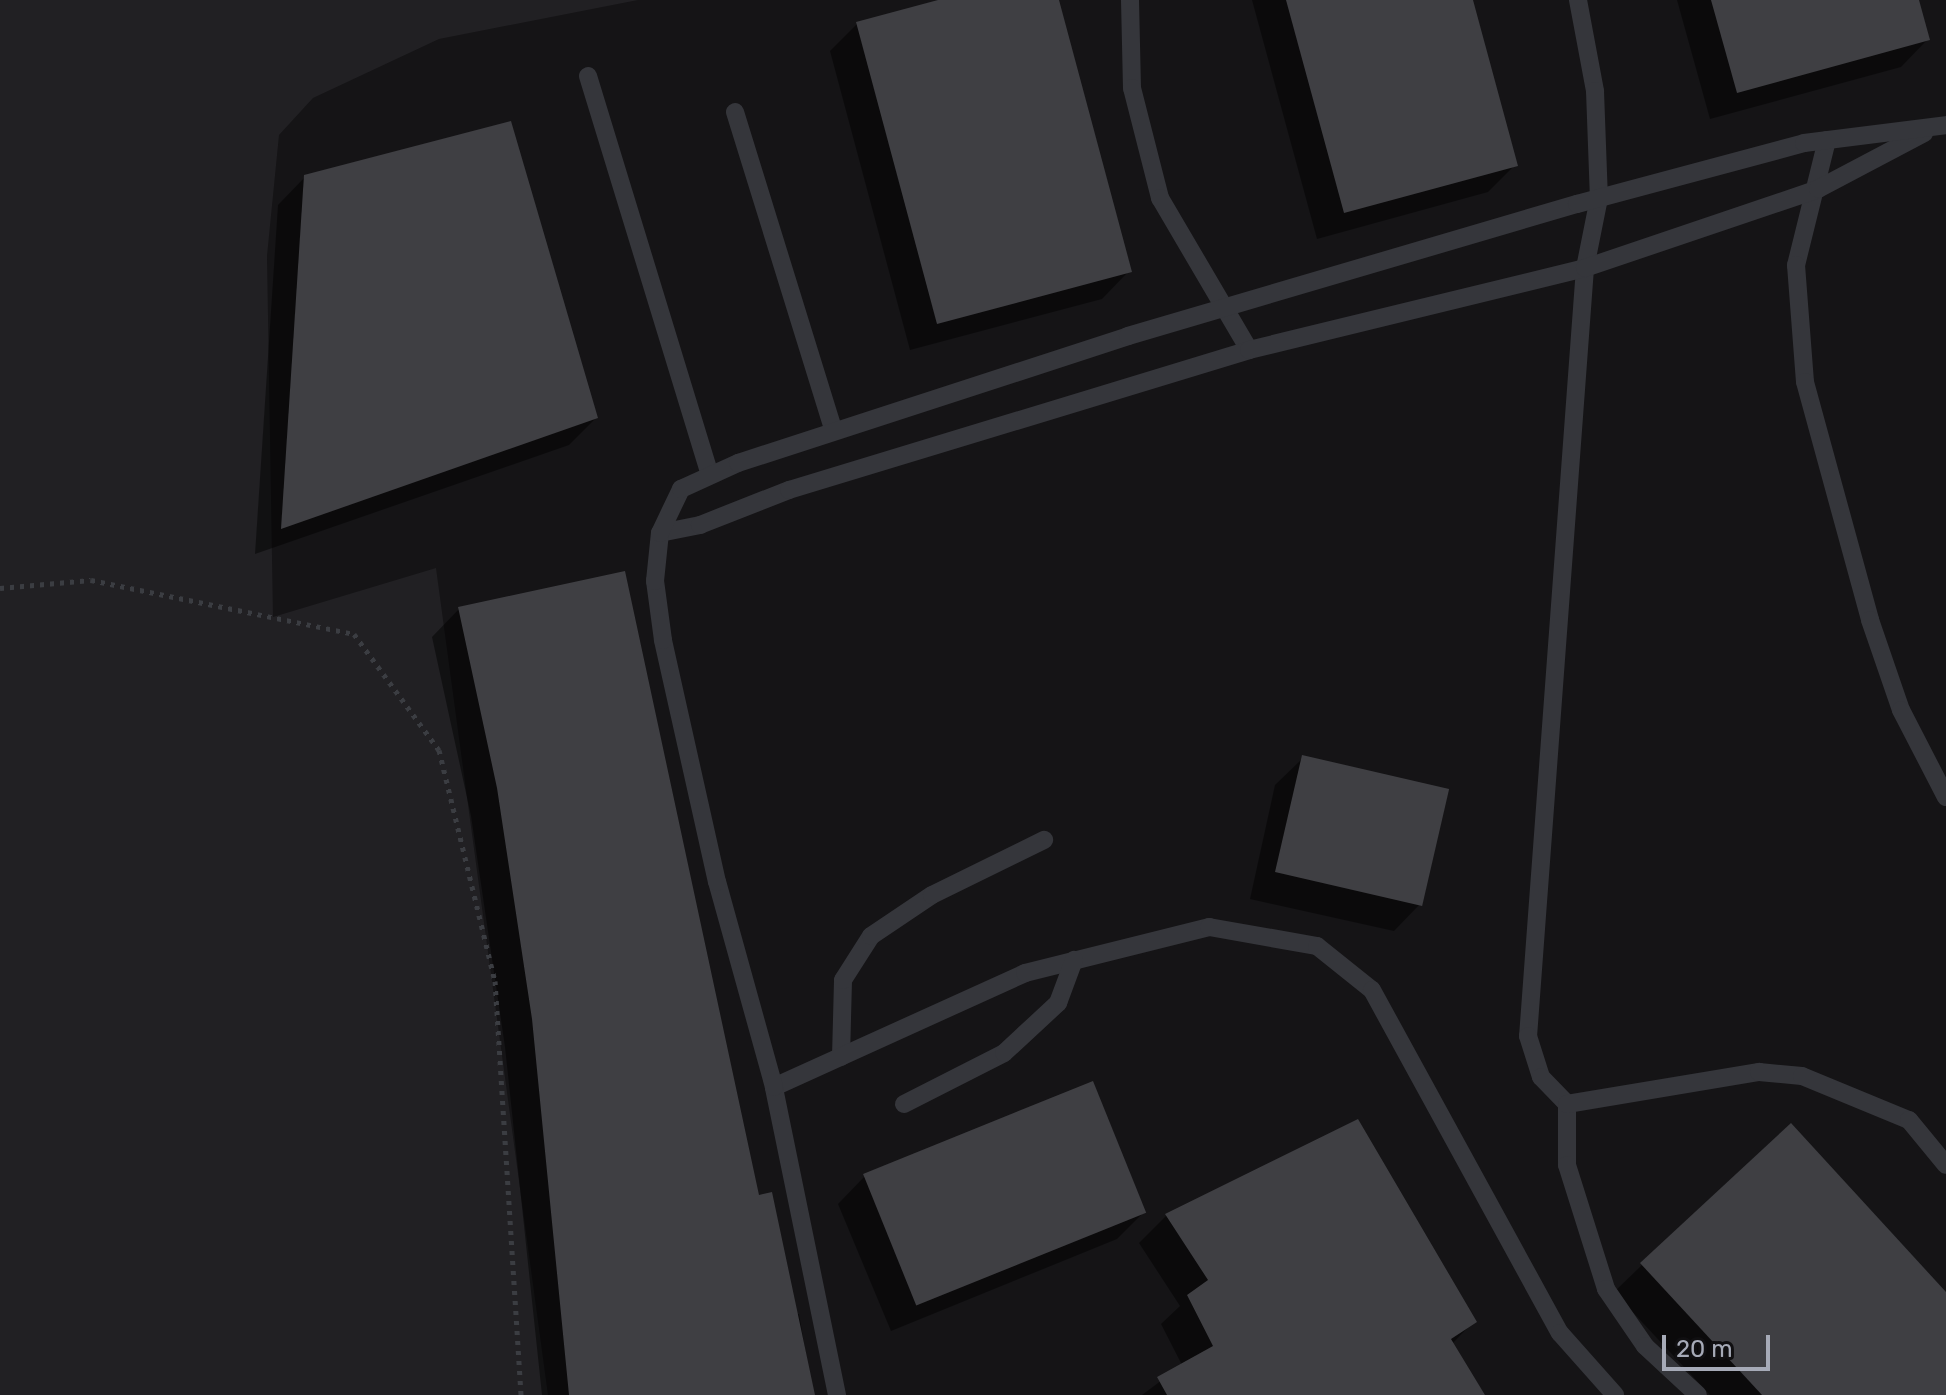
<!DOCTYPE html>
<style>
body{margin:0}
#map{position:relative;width:1946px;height:1395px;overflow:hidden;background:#151416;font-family:Rubik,sans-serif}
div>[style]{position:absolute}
.built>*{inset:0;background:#212023}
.shadow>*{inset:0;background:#0007}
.building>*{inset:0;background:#3f3f43;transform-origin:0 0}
.path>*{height:5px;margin-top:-2.5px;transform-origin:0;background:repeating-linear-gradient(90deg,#3b3d42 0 4px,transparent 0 10px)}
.lane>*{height:18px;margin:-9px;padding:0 9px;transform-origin:9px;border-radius:9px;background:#35363b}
span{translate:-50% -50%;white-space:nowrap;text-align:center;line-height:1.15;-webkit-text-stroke:6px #100f11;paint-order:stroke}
.scale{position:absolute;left:1662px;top:1335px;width:108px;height:36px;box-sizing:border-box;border:4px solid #a6aab7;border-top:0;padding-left:10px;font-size:24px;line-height:28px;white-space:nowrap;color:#a6aab7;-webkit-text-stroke:6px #100f11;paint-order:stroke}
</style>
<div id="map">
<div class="built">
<div style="clip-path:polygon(0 0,638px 0,439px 39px,313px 98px,279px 135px,267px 256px,273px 617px,436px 568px,548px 1395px,0 1395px)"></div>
</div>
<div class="shadow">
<div style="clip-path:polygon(946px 0,1056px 0,1129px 271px,1102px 299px,910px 350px,830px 51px,857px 24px)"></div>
<div style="clip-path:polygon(1252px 0,1471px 0,1515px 165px,1488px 192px,1317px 239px)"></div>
<div style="clip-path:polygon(1677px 0,1917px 0,1928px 39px,1901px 67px,1710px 119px)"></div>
<div style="clip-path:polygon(305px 177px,596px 418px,569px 445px,255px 554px,278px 205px)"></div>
<div style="clip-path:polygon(459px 609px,757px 1198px,792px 1315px,799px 1314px,813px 1395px,542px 1395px,505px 1047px,471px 816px,432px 637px)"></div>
<div style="clip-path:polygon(1303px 758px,1421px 903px,1394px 931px,1250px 899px,1275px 785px)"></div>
<div style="clip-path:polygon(1358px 1121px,1474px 1321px,1452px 1344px,1485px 1395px,1142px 1395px,1182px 1365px,1161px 1324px,1180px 1306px,1139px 1243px,1166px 1216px)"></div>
<div style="clip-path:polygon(865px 1176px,1144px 1212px,1117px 1239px,891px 1331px,838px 1204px)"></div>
<div style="clip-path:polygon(1642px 1265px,1946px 1295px,1946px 1395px,1710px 1395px,1614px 1292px)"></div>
</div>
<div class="building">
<div style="clip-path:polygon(938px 0,1059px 0,1132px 272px,937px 324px,856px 22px)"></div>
<div style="clip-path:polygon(1286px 0,1473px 0,1518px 166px,1344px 213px)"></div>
<div style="clip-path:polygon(1711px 0,1919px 0,1930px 40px,1737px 93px)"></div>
<div style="clip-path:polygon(511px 121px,598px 418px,281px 529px,304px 175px)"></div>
<div style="clip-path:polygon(625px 571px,759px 1195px,772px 1192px,815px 1395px,569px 1395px,532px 1019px,497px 788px,458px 607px)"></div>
<div style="left:1302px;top:755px;width:151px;height:120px;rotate:13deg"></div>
<div style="left:1093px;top:1081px;width:142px;height:248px;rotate:68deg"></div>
<div style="clip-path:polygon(1358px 1119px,1477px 1322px,1451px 1339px,1485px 1395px,1167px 1395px,1157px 1377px,1213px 1346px,1187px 1295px,1208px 1280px,1165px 1214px)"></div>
<div style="clip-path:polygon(1791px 1123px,1946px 1292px,1946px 1395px,1762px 1395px,1640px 1263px)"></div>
</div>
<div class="path">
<div style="left:0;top:588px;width:91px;rotate:-5deg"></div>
<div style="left:91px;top:580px;width:268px;rotate:11.6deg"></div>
<div style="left:354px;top:634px;width:144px;rotate:53.8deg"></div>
<div style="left:439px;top:750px;width:238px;rotate:76.4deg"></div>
<div style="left:495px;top:981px;width:415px;rotate:86.4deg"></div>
</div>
<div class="lane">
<div style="left:1130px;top:0;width:88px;rotate:88.7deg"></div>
<div style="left:1132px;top:88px;width:114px;rotate:75.7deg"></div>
<div style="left:1160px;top:198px;width:176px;rotate:59.6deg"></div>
<div style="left:1578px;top:0;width:93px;rotate:79.4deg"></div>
<div style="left:1595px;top:91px;width:107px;rotate:87.9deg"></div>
<div style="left:1599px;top:198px;width:71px;rotate:101.3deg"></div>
<div style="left:1585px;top:268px;width:770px;rotate:94.24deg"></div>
<div style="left:1528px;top:1036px;width:43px;rotate:72.4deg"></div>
<div style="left:1541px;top:1077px;width:37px;rotate:46deg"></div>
<div style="left:1567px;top:1104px;width:61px;rotate:90deg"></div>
<div style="left:1567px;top:1165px;width:130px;rotate:72.5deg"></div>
<div style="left:1606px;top:1289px;width:69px;rotate:55.6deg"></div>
<div style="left:1645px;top:1346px;width:72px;rotate:42.8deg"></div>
<div style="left:588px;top:76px;width:417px;rotate:73deg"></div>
<div style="left:735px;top:112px;width:334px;rotate:72.8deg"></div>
<div style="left:1827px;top:140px;width:129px;rotate:103.9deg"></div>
<div style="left:1796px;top:265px;width:117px;rotate:85.6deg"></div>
<div style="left:1805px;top:382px;width:247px;rotate:74.7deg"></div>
<div style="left:1870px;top:620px;width:95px;rotate:71deg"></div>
<div style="left:1901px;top:710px;width:98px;rotate:62.7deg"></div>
<div style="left:660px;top:533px;width:41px;rotate:-11.3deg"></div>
<div style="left:700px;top:525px;width:96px;rotate:-21.5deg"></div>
<div style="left:789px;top:490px;width:481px;rotate:-16.9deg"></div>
<div style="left:1249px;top:350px;width:346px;rotate:-13.7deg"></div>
<div style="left:1585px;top:268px;width:246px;rotate:-18.7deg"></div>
<div style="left:1818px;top:189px;width:120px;rotate:-27.8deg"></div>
<div style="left:841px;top:1057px;width:77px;rotate:-88.5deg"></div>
<div style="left:843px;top:980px;width:52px;rotate:-57.5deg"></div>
<div style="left:871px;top:936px;width:73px;rotate:-33.9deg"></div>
<div style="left:932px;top:895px;width:125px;rotate:-26.2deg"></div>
<div style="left:774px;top:1087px;width:276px;rotate:-24.4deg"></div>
<div style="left:1025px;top:973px;width:190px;rotate:-14deg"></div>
<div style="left:1209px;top:927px;width:110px;rotate:10deg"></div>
<div style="left:1317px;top:946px;width:70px;rotate:38.7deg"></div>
<div style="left:1372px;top:990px;width:391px;rotate:61.3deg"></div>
<div style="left:1560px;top:1333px;width:83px;rotate:48.4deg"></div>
<div style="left:904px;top:1104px;width:112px;rotate:-27deg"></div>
<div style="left:1004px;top:1053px;width:74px;rotate:-42.8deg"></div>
<div style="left:1058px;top:1003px;width:46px;rotate:-69.6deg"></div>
<div style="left:1567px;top:1104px;width:195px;rotate:-9.5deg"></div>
<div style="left:1759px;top:1072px;width:43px;rotate:5.3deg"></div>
<div style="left:1802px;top:1076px;width:116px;rotate:22.4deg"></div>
<div style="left:1909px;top:1120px;width:58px;rotate:50.6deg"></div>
<div style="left:837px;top:1395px;width:314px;rotate:-101.6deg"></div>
<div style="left:774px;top:1087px;width:213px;rotate:-105.5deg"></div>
<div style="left:717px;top:882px;width:248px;rotate:-102.6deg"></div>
<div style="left:663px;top:640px;width:60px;rotate:-97.7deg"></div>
<div style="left:655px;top:581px;width:48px;rotate:-84.1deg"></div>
<div style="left:660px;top:533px;width:49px;rotate:-64.5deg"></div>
<div style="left:681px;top:489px;width:63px;rotate:-24.5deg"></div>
<div style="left:738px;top:463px;width:410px;rotate:-18deg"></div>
<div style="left:1128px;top:336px;width:468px;rotate:-16.4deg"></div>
<div style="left:1577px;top:204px;width:235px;rotate:-15deg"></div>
<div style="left:1804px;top:143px;width:143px;rotate:-7.2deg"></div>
</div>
<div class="scale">20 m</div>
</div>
